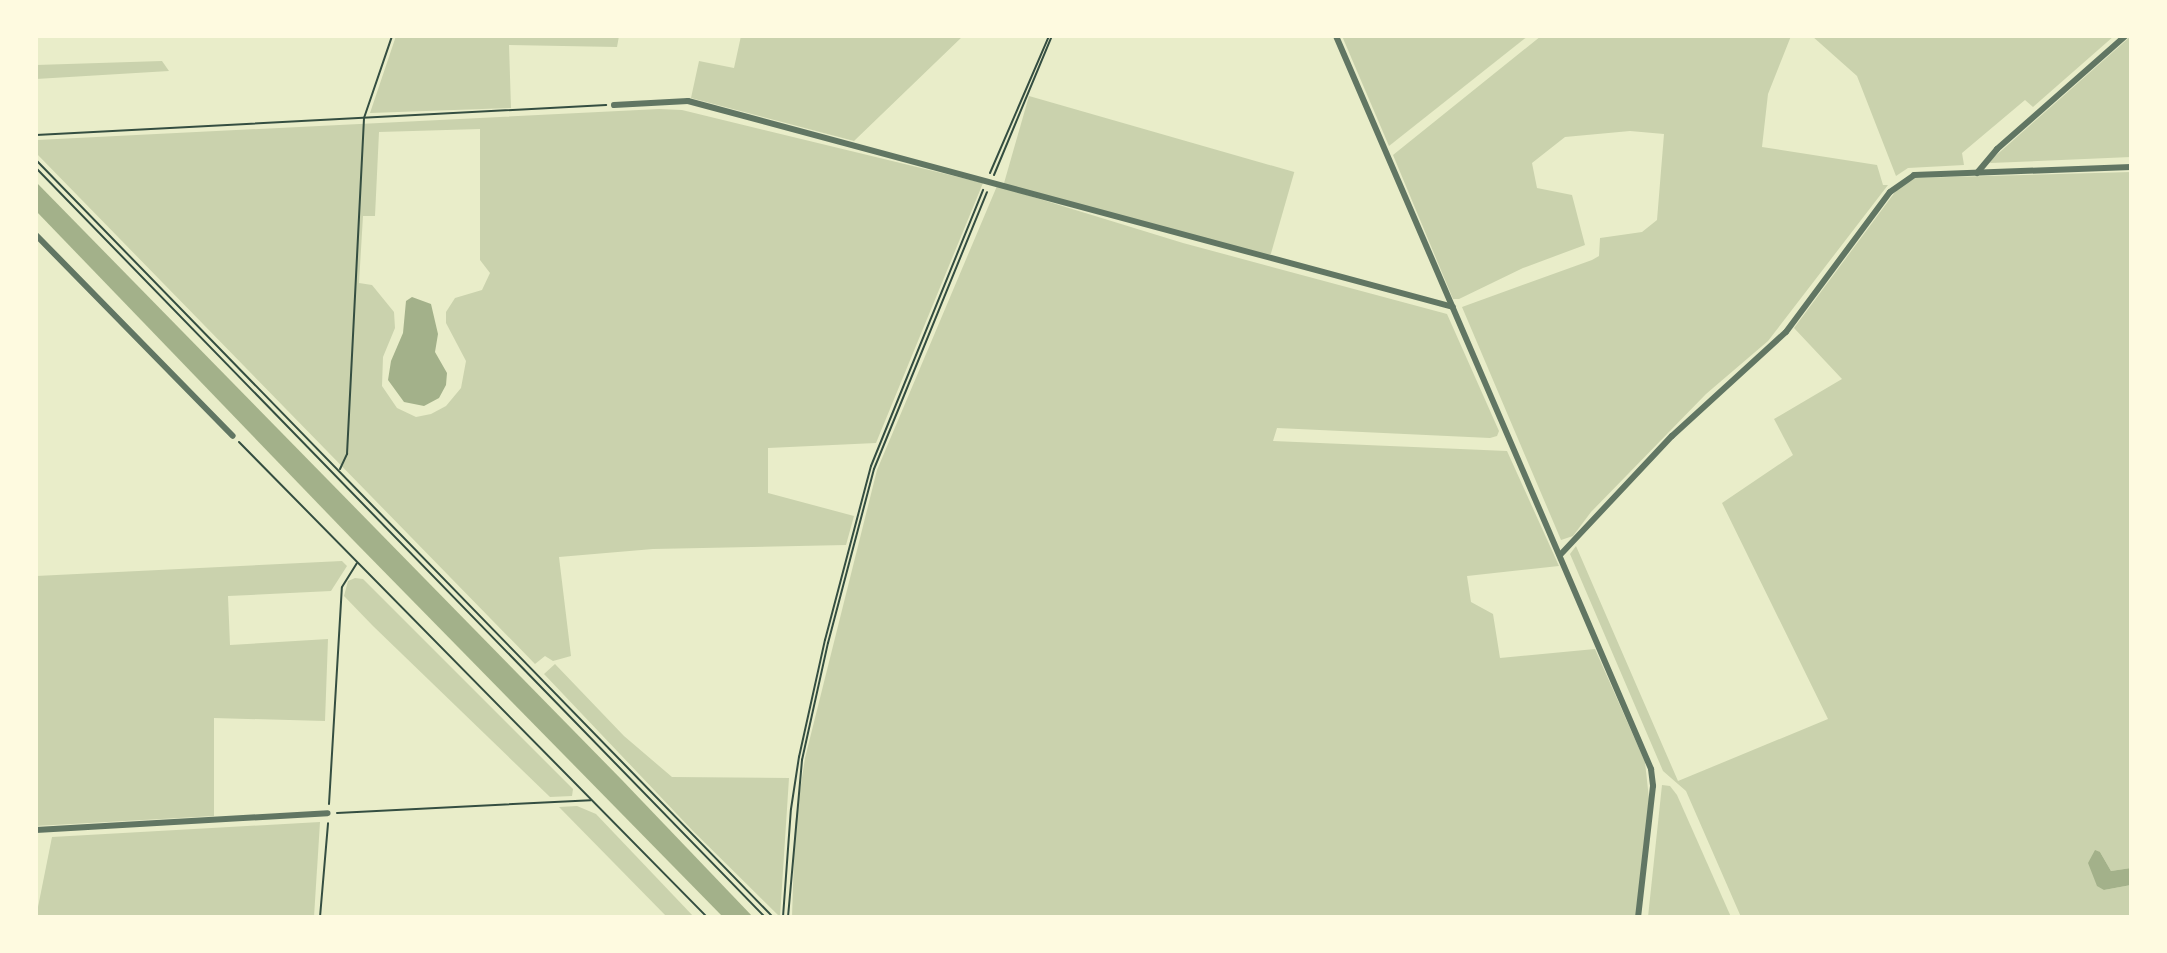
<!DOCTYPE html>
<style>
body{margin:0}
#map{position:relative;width:2167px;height:953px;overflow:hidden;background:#e9edc9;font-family:Cabin,sans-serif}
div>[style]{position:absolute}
.green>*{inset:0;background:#cad2ad;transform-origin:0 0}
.water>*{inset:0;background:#a3b18a}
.path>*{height:2px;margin:-1px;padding:0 1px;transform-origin:1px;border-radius:1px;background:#344e41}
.minor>*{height:6px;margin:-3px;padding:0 3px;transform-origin:3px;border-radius:3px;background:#617663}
span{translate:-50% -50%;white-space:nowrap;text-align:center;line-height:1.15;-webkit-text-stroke:6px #fefae0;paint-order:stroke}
.frame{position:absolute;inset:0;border:38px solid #fefae0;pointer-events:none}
</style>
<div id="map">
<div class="green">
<div style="clip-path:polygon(396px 36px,619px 36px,617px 47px,509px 45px,511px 108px,370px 113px)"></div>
<div style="clip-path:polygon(741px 36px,963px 36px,854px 141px,691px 98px,699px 61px,734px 68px)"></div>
<div style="clip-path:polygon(1342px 36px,1528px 36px,1389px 146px)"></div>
<div style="clip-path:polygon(1541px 36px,1791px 36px,1768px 94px,1762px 147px,1877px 165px,1883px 185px,1888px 185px,1768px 341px,1706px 394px,1591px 512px,1573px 536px,1561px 540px,1462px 307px,1592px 260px,1599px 256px,1600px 238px,1642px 232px,1657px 220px,1664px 134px,1630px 131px,1565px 137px,1532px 163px,1537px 188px,1572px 195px,1585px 245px,1523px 268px,1459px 299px,1453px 299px,1393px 155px)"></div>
<div style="clip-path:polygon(1812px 36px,2114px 36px,2033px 107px,2025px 100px,1962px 153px,1964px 165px,1908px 168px,1896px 176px,1857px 76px)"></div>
<div style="clip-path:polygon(2131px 36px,2131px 157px,1990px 163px,1992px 159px)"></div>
<div style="clip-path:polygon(162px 61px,169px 71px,36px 79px,36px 65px)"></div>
<div style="left:1029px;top:96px;width:276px;height:91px;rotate:16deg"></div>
<div style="clip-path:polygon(evenodd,659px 109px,682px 110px,983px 183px,876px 443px,768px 448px,768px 493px,854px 516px,846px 545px,653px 549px,559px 557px,571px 656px,553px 661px,545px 656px,535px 664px,36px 153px,37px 140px,659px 109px,480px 129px,480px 260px,490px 273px,482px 290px,455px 298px,446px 312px,446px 323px,466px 361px,461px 388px,446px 406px,431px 414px,416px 417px,397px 408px,382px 386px,383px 357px,395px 328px,394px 312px,372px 285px,359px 283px,363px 216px,375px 216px,379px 132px,480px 129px)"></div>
<div style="clip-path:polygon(2131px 172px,2131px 868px,2111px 871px,2100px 852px,2104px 890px,2131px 885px,2131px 917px,1741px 917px,1686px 791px,1663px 771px,1570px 554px,1576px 546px,1678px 781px,1828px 719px,1722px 503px,1793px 455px,1774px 419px,1842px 379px,1794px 328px,1901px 184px,1912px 178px)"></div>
<div style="clip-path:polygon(997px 186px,1183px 243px,1447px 314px,1499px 431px,1497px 436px,1490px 438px,1277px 428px,1273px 441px,1507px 451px,1559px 566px,1467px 576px,1471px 602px,1493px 614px,1500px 658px,1595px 649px,1645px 762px,1650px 808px,1636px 917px,792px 917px,795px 824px,805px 758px,877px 470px)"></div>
<div style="clip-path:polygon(342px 561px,347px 566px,331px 591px,228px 596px,230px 645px,328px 639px,325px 721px,214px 718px,214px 816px,36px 826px,36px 576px)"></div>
<div style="clip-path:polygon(355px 578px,363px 579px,573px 789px,572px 796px,550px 797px,373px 626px,344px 596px,348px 581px)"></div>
<div style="clip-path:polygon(555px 664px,624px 736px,672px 777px,789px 778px,780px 917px,693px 831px,544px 674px)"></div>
<div style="clip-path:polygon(1662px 785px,1670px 786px,1677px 795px,1731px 917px,1648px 917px)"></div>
<div style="clip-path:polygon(577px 806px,596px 814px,694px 917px,667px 917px,559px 807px)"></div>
<div style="clip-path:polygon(320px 822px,314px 917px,36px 917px,52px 837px)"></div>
</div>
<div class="water">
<div style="clip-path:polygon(36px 182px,621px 779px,753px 917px,723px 917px,355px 542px,36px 211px)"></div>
<div style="clip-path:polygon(412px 297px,431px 304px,438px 334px,435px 352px,447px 373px,446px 385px,439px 398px,424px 406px,404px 402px,388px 380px,391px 361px,403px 333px,406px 301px)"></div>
<div style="clip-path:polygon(2095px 850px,2100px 852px,2111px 871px,2131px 868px,2131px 885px,2104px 890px,2097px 886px,2088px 863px)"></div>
</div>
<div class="path">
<div style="left:36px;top:135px;width:571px;rotate:-3.01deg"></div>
<div style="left:36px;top:160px;width:1057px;rotate:45.77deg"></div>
<div style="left:36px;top:168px;width:1045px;rotate:45.78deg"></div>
<div style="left:990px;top:173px;width:149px;rotate:-66.7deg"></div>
<div style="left:994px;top:175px;width:151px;rotate:-67.4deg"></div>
<div style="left:239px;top:442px;width:667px;rotate:45.43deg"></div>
<div style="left:340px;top:469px;width:17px;rotate:-65deg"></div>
<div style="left:347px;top:454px;width:336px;rotate:-87.1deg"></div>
<div style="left:364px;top:118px;width:87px;rotate:-71.1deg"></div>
<div style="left:329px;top:804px;width:217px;rotate:-86.6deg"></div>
<div style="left:342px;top:587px;width:28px;rotate:-58deg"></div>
<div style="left:337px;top:813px;width:254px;rotate:-2.9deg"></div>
<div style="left:320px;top:917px;width:94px;rotate:-85.1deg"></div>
<div style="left:783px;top:917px;width:108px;rotate:-85.8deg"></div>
<div style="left:791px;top:809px;width:53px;rotate:-81.3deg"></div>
<div style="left:799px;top:757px;width:120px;rotate:-77.5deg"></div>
<div style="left:825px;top:640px;width:180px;rotate:-75.2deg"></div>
<div style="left:871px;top:466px;width:298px;rotate:-67.9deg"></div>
<div style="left:788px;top:917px;width:158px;rotate:-84.9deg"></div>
<div style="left:802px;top:760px;width:120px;rotate:-77.5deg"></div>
<div style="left:828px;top:643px;width:180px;rotate:-75.2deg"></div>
<div style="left:874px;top:469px;width:299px;rotate:-67.8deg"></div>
</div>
<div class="minor">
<div style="left:1336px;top:36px;width:798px;rotate:66.74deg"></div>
<div style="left:1651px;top:769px;width:17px;rotate:83deg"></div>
<div style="left:1653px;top:786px;width:132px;rotate:96.5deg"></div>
<div style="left:614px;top:105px;width:74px;rotate:-3.1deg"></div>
<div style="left:688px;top:101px;width:792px;rotate:15.07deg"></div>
<div style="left:1977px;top:173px;width:31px;rotate:-50deg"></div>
<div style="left:1997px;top:149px;width:171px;rotate:-41.4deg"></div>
<div style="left:36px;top:235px;width:281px;rotate:45.6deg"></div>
<div style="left:1561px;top:554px;width:162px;rotate:-46.8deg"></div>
<div style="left:1672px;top:436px;width:154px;rotate:-42.4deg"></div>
<div style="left:1786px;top:332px;width:174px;rotate:-53.4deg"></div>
<div style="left:1890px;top:192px;width:29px;rotate:-35deg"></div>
<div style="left:1914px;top:175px;width:217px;rotate:-2.1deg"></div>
<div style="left:36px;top:830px;width:292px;rotate:-3.3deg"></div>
</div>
<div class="frame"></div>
</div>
